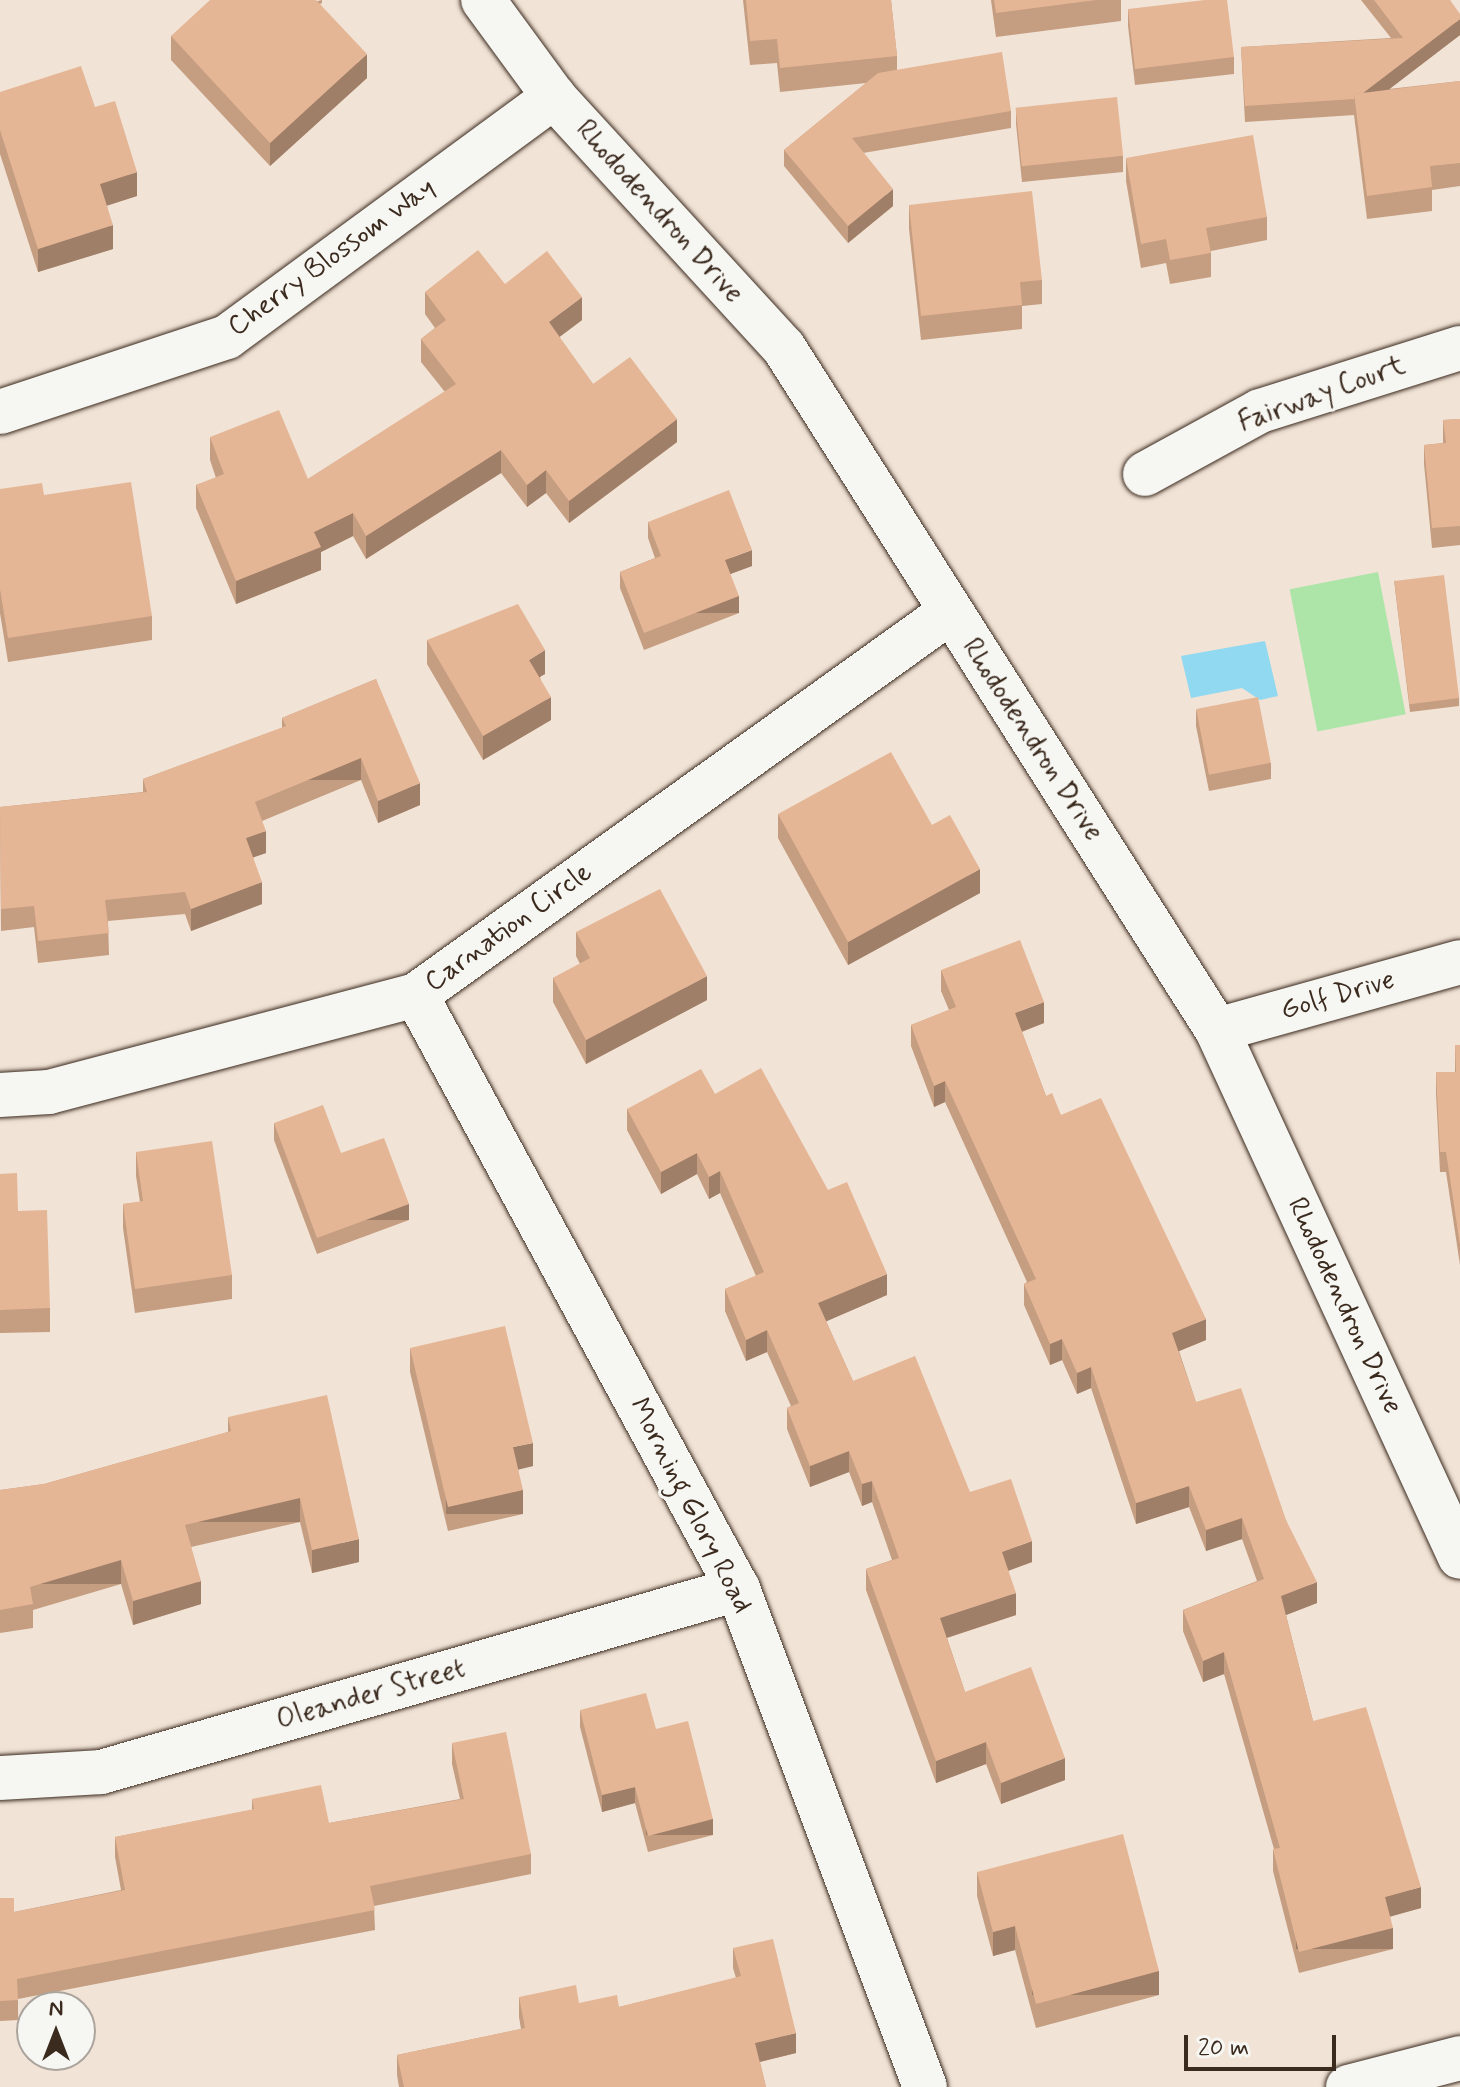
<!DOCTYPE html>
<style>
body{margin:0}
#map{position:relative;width:1460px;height:2087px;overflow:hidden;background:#f1e3d6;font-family:Mynerve,sans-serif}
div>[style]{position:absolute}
.green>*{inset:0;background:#ade5a9;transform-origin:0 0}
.water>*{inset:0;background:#90d9f1}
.roads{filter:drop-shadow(0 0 2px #3b2a1e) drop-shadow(0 0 2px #3b2a1e)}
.minor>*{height:44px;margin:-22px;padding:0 22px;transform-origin:22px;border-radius:22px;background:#f6f6f2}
.wall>*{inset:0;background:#c59d81}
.shaded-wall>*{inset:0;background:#a07f69;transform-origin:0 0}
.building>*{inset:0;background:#e5b696;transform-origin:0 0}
span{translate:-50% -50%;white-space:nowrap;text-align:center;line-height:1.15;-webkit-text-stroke:6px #f6f6f2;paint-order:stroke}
.street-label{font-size:28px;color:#3b2a1e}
.north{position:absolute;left:16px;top:1991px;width:80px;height:80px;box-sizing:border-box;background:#f6f6f2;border:2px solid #aba49d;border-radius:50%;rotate:0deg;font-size:22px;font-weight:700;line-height:32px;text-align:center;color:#3b2a1e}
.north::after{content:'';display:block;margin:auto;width:28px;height:36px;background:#3b2a1e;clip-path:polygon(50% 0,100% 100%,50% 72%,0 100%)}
.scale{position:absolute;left:1184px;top:2035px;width:152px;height:36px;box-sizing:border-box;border:4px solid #3b2a1e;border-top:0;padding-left:10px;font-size:24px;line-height:28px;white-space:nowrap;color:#3b2a1e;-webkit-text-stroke:6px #f6f6f2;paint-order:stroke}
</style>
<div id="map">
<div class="green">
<div style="left:1378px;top:572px;width:145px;height:90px;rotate:79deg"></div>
</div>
<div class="water">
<div style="clip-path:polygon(1265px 641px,1278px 696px,1260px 700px,1242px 688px,1191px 698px,1181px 656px)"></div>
</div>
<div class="roads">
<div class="minor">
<div style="left:483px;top:0;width:120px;rotate:53.8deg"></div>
<div style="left:554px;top:97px;width:340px;rotate:47.5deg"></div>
<div style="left:784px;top:348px;width:808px;rotate:57.59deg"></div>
<div style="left:1217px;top:1030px;width:580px;rotate:65.25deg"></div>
<div style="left:0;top:412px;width:239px;rotate:-18.3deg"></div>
<div style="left:227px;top:337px;width:406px;rotate:-36.3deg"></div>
<div style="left:1145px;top:474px;width:131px;rotate:-28.7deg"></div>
<div style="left:1260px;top:411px;width:210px;rotate:-17.5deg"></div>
<div style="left:416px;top:995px;width:676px;rotate:61.54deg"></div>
<div style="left:738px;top:1589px;width:532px;rotate:69.42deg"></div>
<div style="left:1217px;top:1030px;width:252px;rotate:-15.6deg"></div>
<div style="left:0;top:1095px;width:49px;rotate:-3.5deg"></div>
<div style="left:49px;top:1092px;width:380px;rotate:-14.8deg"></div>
<div style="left:416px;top:995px;width:657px;rotate:-35.65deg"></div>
<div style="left:0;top:1778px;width:101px;rotate:-3.4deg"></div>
<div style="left:101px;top:1772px;width:663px;rotate:-16.03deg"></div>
<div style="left:1348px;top:2087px;width:116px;rotate:-14.5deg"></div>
</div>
</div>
<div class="wall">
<div style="clip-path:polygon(322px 0,322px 3px,320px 4px,367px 78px,270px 166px,171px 60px,171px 36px)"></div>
<div style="clip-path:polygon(743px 0,891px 0,897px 56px,897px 70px,1011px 111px,1011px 128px,863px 153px,893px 206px,848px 243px,784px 166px,784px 150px,866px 83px,780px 92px,777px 63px,750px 65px)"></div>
<div style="clip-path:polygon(991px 0,1121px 0,1121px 21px,996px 37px)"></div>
<div style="clip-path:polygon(1361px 0,1450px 0,1460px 35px,1389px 89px,1460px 81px,1460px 186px,1432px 190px,1432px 211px,1367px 219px,1354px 115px,1245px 122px,1241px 47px,1391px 38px)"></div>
<div style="clip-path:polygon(1128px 9px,1234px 57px,1234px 74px,1135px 85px,1128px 26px)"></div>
<div style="clip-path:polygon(0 92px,95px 107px,137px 196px,107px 205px,113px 249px,38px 272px,0 154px)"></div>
<div style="clip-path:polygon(1016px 108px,1123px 156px,1123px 172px,1022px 182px,1016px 124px)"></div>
<div style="clip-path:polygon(1126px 158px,1267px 217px,1267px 240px,1211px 251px,1211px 277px,1170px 284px,1166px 263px,1141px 268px,1126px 181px)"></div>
<div style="clip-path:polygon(909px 205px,1042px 280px,1042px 304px,1022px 306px,1022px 329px,921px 340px,909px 229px)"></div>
<div style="clip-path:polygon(505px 284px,582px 320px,559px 337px,593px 384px,677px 442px,569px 523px,546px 493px,527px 507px,501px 473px,366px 559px,353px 536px,321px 552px,321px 570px,236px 604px,196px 508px,196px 485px,216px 478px,210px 460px,210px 437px,308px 479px,445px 392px,421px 362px,421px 339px,435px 328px,425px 314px,425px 292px)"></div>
<div style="clip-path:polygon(1460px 419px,1460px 545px,1432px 548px,1424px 464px,1424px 445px,1443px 443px,1443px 420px)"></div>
<div style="clip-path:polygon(0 489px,44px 495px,152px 616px,152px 640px,8px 662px,0 613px)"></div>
<div style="clip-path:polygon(648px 522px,752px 566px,730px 574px,739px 613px,644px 650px,620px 588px,620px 572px,655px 558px,648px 538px)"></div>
<div style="clip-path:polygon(1394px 580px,1459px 698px,1459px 706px,1410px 712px)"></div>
<div style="clip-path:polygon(427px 640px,545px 674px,540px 677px,551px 720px,483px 760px,427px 664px)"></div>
<div style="clip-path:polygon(376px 679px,420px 805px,378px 823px,361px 780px,262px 821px,266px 853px,253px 857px,262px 904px,191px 931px,185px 914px,108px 921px,109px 955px,38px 963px,34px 927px,1px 931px,0 807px,143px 792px,143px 779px,282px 728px,282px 718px)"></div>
<div style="clip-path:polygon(1196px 710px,1271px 763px,1271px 779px,1209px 791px,1196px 726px)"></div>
<div style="clip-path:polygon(778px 814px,932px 825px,980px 893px,848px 965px,778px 838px)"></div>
<div style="clip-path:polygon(576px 932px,707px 1000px,586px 1064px,553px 1002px,553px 978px,580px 964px,576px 956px)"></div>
<div style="clip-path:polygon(941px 970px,1044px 1023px,1022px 1032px,1046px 1096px,1061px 1115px,1206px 1340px,1179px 1351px,1196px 1402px,1286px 1520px,1317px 1603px,1286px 1615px,1313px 1721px,1421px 1908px,1390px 1916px,1393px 1949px,1299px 1973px,1273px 1871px,1273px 1849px,1274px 1849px,1224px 1674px,1203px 1682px,1183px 1631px,1183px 1610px,1257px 1581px,1242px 1539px,1206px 1551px,1189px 1507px,1136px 1524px,1091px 1388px,1077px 1394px,1062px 1360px,1050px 1365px,1024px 1305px,1024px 1284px,1027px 1282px,945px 1102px,934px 1107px,911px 1046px,911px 1025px,949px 1010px,941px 991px)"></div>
<div style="clip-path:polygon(1455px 1045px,1460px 1045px,1460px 1265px,1446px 1172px,1440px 1172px,1436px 1093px,1436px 1072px,1455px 1072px)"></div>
<div style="clip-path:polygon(715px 1094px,887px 1295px,826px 1321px,853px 1381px,970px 1492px,1032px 1562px,1008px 1571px,1016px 1615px,947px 1638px,965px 1692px,1065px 1780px,1001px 1804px,986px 1764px,936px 1783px,866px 1590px,866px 1569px,892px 1560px,872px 1502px,862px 1506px,849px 1472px,810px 1487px,787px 1429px,787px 1408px,791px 1406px,767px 1352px,746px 1361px,725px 1311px,725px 1289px,756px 1276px,720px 1193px,709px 1199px,697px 1174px,661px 1194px,627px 1130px,627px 1109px)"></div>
<div style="clip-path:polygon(274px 1123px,341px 1153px,409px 1220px,317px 1254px,274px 1140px)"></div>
<div style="clip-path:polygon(136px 1152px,232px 1275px,232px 1299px,135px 1313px,123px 1228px,123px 1204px,140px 1202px,136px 1176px)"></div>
<div style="clip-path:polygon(0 1174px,18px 1211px,50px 1308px,50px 1332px,0 1333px)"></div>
<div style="clip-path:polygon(410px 1348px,533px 1466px,518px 1469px,523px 1514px,448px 1531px,410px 1372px)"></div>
<div style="clip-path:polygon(228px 1417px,359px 1562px,312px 1573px,300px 1522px,191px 1547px,201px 1604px,133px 1625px,121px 1584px,33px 1610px,33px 1628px,0 1633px,0 1490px,44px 1484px,228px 1432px)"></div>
<div style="clip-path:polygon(580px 1710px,713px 1835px,648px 1852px,635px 1803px,602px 1812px,580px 1727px)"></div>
<div style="clip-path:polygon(452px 1743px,531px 1854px,531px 1874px,374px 1906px,375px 1930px,18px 1999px,18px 2020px,0 2021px,0 1898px,14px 1912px,121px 1890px,115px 1857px,115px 1837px,252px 1810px,252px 1799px,329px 1823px,460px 1799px,452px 1764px)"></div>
<div style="clip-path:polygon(977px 1872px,1159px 1995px,1036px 2028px,1015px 1950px,993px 1956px,977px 1896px)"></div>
<div style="clip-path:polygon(733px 1948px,796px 2053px,760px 2062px,766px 2087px,399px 2087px,397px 2075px,397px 2055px,521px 2029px,519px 2017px,519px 1997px,619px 2007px,736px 1978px,733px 1968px)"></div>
</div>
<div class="shaded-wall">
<div style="clip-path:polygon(1460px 19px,1460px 35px,1357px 114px,1355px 99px)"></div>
<div style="clip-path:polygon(367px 54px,367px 78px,270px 166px,270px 143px)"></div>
<div style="clip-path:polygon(137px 172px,137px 196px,100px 208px,100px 184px)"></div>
<div style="clip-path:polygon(893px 189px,893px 206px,848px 243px,848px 226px)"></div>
<div style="clip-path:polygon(113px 225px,113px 249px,38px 272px,38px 249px)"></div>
<div style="clip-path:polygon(582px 297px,582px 320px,549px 345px,549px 322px)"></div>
<div style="clip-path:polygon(677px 419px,677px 442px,569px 523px,569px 501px)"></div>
<div style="clip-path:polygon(501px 450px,501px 473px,366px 559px,366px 536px)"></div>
<div style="clip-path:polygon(546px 470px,546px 493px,527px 507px,527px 485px)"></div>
<div style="clip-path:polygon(353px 513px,353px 536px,321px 552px,321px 570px,236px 604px,236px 581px,314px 532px)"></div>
<div style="clip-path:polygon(752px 550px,752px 566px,725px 576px,725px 560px)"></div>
<div style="left:739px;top:596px;width:17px;height:102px;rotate:90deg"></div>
<div style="clip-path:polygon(545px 650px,545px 674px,529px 683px,529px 660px)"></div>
<div style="clip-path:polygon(551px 697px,551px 720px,483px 760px,483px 736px)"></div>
<div style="left:361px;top:758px;width:22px;height:115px;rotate:90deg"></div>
<div style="clip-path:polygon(420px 783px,420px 805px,378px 823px,378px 801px)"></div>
<div style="clip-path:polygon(266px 831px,266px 853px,246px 860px,246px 838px)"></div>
<div style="clip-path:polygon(980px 869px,980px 893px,848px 965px,848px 942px)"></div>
<div style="clip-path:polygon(262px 882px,262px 904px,191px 931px,191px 909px)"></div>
<div style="clip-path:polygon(707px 976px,707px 1000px,586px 1064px,586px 1040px)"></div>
<div style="clip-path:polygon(1044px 1002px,1044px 1023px,1015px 1034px,1015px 1013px)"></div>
<div style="clip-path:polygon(945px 1081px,945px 1102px,934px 1107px,934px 1086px)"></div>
<div style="clip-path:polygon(697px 1153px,697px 1174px,661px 1194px,661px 1172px)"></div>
<div style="clip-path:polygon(720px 1171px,720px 1193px,709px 1199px,709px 1177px)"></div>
<div style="left:409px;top:1204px;width:16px;height:98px;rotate:90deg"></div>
<div style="clip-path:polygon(887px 1274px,887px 1295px,818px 1325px,818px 1303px)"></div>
<div style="clip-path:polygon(1206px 1319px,1206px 1340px,1172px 1354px,1172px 1333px)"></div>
<div style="clip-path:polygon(767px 1330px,767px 1352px,746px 1361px,746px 1340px)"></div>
<div style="clip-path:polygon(1062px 1339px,1062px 1360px,1050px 1365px,1050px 1344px)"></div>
<div style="clip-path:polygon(1091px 1367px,1091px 1388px,1077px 1394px,1077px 1373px)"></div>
<div style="clip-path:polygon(533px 1443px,533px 1466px,513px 1471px,513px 1447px)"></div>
<div style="clip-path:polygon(849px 1451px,849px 1472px,810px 1487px,810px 1466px)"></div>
<div style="clip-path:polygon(872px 1481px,872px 1502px,862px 1506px,862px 1484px)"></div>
<div style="clip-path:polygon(1189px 1486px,1189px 1507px,1136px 1524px,1136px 1503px)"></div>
<div style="left:523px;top:1490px;width:24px;height:77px;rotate:90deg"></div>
<div style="left:300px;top:1498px;width:24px;height:118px;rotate:90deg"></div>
<div style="clip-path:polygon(1242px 1518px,1242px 1539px,1206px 1551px,1206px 1530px)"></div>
<div style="clip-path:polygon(359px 1539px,359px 1562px,312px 1573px,312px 1550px)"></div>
<div style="clip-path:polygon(1032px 1541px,1032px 1562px,1002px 1573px,1002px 1552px)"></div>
<div style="left:121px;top:1560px;width:24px;height:95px;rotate:90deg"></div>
<div style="clip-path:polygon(201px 1581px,201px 1604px,133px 1625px,133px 1601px)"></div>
<div style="clip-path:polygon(1317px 1582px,1317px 1603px,1281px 1617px,1281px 1596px)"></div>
<div style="clip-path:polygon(1016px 1593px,1016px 1615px,940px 1640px,940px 1618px)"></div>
<div style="clip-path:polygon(1224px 1652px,1224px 1674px,1203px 1682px,1203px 1661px)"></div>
<div style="clip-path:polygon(986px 1742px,986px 1764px,936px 1783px,936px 1761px)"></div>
<div style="clip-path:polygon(1065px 1758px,1065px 1780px,1001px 1804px,1001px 1783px)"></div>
<div style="clip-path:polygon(635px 1787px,635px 1803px,602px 1812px,602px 1795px)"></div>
<div style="left:713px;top:1819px;width:16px;height:67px;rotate:90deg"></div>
<div style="clip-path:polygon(1421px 1887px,1421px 1908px,1385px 1918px,1385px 1897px)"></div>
<div style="clip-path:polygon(1015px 1926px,1015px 1950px,993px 1956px,993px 1932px)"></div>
<div style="left:1393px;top:1928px;width:21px;height:97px;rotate:90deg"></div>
<div style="left:1159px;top:1971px;width:24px;height:127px;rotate:90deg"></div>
<div style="clip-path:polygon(796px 2033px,796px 2053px,755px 2063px,755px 2043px)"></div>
</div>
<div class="building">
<div style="clip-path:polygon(210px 0,316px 0,367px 54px,270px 143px,171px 36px)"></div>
<div style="clip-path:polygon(746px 0,891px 0,897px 56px,780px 68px,777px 39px,750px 41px)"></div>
<div style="clip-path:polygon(994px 0,1096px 0,996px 13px)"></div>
<div style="clip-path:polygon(1205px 0,1227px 0,1234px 57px,1135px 69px,1128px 9px)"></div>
<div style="clip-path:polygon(1374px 0,1450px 0,1460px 14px,1460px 19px,1363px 93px,1354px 94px,1354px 99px,1245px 106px,1241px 47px,1403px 38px)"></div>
<div style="clip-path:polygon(1002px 52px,1011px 111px,852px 138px,893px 189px,848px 226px,784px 150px,878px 73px)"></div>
<div style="clip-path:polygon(81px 66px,95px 107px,115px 101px,137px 172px,100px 184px,113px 225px,38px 249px,0 130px,0 92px)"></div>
<div style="clip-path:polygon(1460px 81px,1460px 163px,1430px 166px,1432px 187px,1367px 196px,1354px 94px)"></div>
<div style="left:1117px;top:97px;width:59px;height:102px;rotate:84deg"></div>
<div style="clip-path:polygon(1253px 135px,1267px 217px,1206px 228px,1211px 253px,1170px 260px,1166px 239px,1141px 244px,1126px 158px)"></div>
<div style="clip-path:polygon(1032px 191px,1042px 280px,1020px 282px,1022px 305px,921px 316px,909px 205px)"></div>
<div style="clip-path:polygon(478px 250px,505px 284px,547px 251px,582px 297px,549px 322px,593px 384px,630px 357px,677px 419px,569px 501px,546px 470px,527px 485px,501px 450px,366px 536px,353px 513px,314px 532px,321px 547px,236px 581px,196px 485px,224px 474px,210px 437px,279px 410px,308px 479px,456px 384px,421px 339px,446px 320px,425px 292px)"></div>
<div style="clip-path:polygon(1460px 419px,1460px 526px,1432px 528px,1424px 445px,1446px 443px,1443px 420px)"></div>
<div style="clip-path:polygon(131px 482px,152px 616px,8px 638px,0 589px,0 489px,42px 483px,44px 495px)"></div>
<div style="clip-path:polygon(729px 490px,752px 550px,725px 560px,739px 596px,644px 633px,620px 572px,661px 556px,648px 522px)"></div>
<div style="left:1444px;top:575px;width:124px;height:50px;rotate:83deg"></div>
<div style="clip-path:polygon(518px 604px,545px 650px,529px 660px,551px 697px,483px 736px,427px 640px)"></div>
<div style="clip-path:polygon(376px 679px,420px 783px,378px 801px,361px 758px,255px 802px,266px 831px,246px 838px,262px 882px,191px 909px,185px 892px,105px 900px,109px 933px,38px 941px,34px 906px,1px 909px,0 807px,147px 792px,143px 779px,286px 726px,282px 718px)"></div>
<div style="left:1258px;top:697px;width:67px;height:63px;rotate:79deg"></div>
<div style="clip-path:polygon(891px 752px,932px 825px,950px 815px,980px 869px,848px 942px,778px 814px)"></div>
<div style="clip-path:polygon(660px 889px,707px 976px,586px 1040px,553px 978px,590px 958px,576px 932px)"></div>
<div style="clip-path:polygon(1020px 940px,1044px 1002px,1015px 1013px,1046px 1096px,1052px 1093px,1061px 1115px,1101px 1098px,1206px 1319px,1172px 1333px,1196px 1402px,1241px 1388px,1286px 1520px,1317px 1582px,1281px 1596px,1313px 1721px,1366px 1707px,1421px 1887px,1385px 1897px,1393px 1928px,1299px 1952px,1273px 1849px,1280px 1848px,1224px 1652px,1203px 1661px,1183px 1610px,1264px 1579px,1242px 1518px,1206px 1530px,1189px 1486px,1136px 1503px,1091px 1367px,1077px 1373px,1062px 1339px,1050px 1344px,1024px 1284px,1036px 1279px,945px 1081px,934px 1086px,911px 1025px,956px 1007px,941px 970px)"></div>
<div style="clip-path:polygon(1455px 1045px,1460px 1045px,1460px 1245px,1446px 1152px,1440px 1152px,1436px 1072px,1456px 1072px)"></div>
<div style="clip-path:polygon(761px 1068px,828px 1190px,847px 1182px,887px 1274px,818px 1303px,853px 1381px,915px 1356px,970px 1492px,1011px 1479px,1032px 1541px,1002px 1552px,1016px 1593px,940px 1618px,965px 1692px,1031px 1667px,1065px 1758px,1001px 1783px,986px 1742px,936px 1761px,866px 1569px,899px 1558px,872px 1481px,862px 1484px,849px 1451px,810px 1466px,787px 1408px,799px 1403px,767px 1330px,746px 1340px,725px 1289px,764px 1272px,720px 1171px,709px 1177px,697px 1153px,661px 1172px,627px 1109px,701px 1069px,715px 1094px)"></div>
<div style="clip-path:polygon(323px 1105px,341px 1153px,384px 1138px,409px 1204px,317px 1238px,274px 1123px)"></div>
<div style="clip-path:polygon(212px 1141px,232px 1275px,135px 1289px,123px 1204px,143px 1201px,136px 1152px)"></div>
<div style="clip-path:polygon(17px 1173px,18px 1211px,47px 1210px,50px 1308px,0 1310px,0 1174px)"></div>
<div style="clip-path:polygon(505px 1326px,533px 1443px,513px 1447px,523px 1490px,448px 1507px,410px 1348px)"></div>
<div style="clip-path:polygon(327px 1395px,359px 1539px,312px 1550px,300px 1498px,185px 1525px,201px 1581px,133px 1601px,121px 1560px,30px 1587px,33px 1604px,0 1610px,0 1490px,44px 1484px,231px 1431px,228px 1417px)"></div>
<div style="clip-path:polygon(646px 1693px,656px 1729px,688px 1721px,713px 1819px,648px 1836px,635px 1787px,602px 1795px,580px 1710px)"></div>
<div style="clip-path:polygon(506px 1732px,531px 1854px,370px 1886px,375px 1910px,17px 1979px,18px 2000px,0 2001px,0 1898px,14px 1898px,14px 1912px,125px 1890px,115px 1837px,254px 1809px,252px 1799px,321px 1785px,329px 1823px,464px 1799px,452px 1743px)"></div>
<div style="clip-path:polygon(1123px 1834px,1159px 1971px,1036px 2004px,1015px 1926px,993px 1932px,977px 1872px)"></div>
<div style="clip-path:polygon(773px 1939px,796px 2033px,755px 2043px,766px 2087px,404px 2087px,397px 2055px,525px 2028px,519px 1997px,576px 1985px,579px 2003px,617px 1995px,619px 2007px,741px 1976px,733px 1948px)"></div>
</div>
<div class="street-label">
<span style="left:659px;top:212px;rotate:48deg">Rhododendron Drive</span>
<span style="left:332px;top:258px;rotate:-36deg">Cherry Blossom Way</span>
<span style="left:1322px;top:395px;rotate:-20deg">Fairway Court</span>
<span style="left:1032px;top:740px;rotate:57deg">Rhododendron Drive</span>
<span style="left:509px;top:928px;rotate:-36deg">Carnation Circle</span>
<span style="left:1338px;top:996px;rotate:-16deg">Golf Drive</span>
<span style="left:1344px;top:1306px;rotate:65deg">Rhododendron Drive</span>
<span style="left:690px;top:1506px;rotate:63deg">Morning Glory Road</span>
<span style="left:371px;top:1695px;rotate:-16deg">Oleander Street</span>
</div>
<div class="north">N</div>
<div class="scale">20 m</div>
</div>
